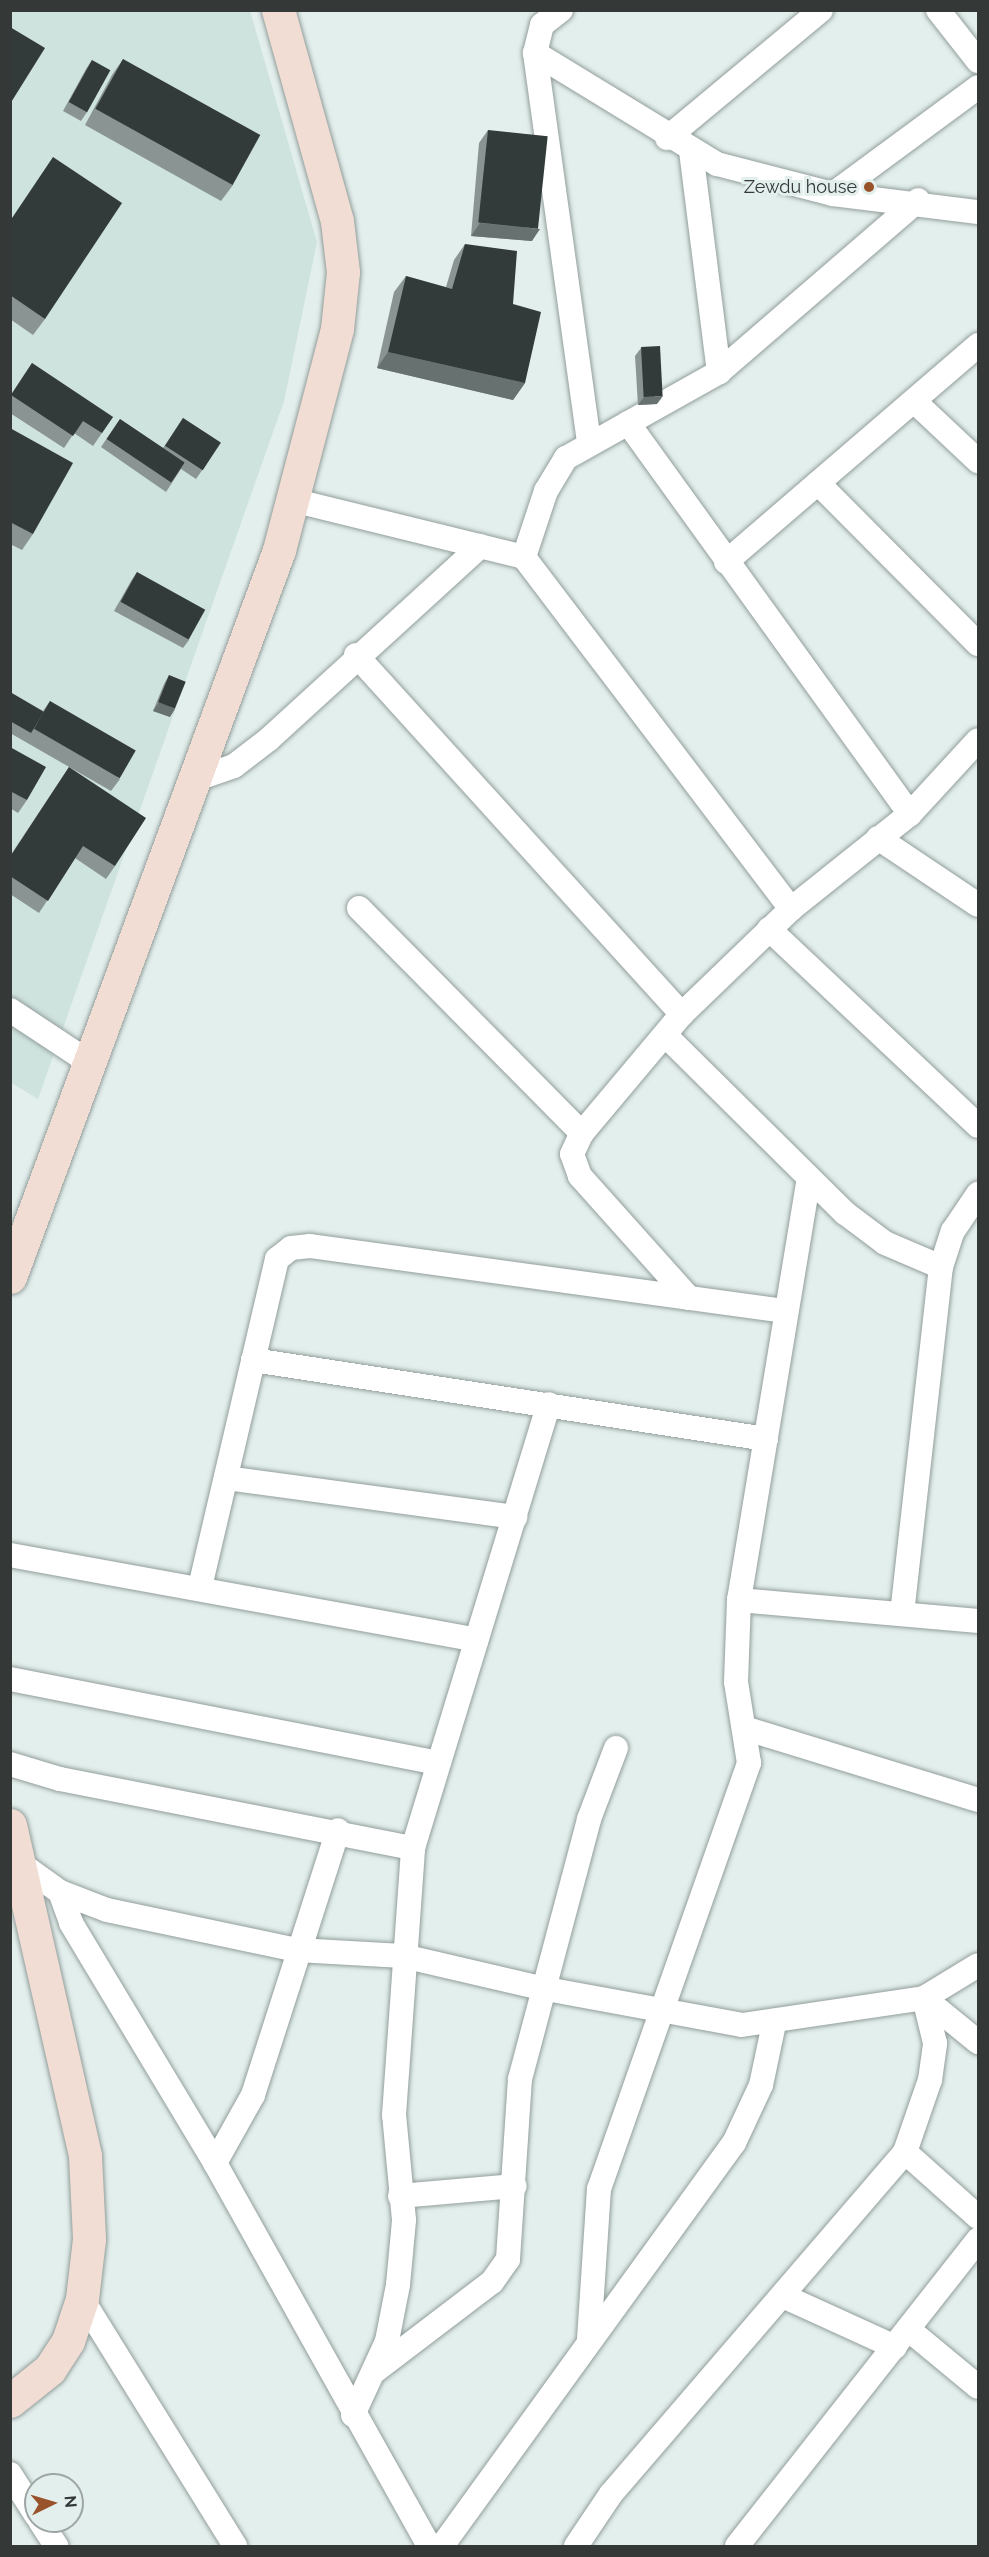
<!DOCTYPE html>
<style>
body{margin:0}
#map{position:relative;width:989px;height:2557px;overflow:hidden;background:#e3efec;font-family:Raleway,sans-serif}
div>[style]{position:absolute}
.built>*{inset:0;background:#cee2de}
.roads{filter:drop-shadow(0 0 2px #929e9c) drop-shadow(0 0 2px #929e9c)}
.street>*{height:24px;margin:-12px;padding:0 12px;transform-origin:12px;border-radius:12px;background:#fff}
.secondary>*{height:33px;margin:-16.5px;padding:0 16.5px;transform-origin:16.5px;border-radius:16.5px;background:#f1ddd3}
.wall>*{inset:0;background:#8a9593}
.shaded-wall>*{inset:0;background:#67716f}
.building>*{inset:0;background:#323b3a;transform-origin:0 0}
.dots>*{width:16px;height:16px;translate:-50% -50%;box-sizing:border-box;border:3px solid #e3efec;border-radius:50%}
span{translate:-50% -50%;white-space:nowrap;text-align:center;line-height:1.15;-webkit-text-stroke:6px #e3efec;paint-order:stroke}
.poi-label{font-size:18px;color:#343938}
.right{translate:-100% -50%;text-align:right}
.frame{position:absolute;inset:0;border:12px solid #343938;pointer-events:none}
.north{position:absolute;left:24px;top:2473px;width:60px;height:60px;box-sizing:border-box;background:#e3efec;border:2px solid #9da6a4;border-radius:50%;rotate:85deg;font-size:16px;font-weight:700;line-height:24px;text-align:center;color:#343938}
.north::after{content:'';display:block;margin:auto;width:21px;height:27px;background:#99532b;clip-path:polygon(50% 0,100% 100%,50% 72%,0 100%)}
</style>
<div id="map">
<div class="built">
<div style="clip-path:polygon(10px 11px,250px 11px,317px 242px,284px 401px,38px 1099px,10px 1082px)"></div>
</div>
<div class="roads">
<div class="street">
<div style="left:561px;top:10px;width:24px;rotate:142deg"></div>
<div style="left:542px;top:25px;width:29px;rotate:104deg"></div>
<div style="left:535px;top:53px;width:393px;rotate:82.1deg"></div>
<div style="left:938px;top:10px;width:65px;rotate:51.9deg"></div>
<div style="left:535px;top:53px;width:213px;rotate:31.4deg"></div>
<div style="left:717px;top:164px;width:120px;rotate:14.5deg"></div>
<div style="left:833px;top:194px;width:146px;rotate:7.1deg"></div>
<div style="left:667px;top:138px;width:200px;rotate:-39.7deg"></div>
<div style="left:691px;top:151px;width:223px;rotate:82.8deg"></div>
<div style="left:833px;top:194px;width:180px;rotate:-36.4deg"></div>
<div style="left:914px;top:401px;width:88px;rotate:43.2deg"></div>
<div style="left:628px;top:423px;width:482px;rotate:54.2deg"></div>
<div style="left:818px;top:483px;width:227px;rotate:45.2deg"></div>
<div style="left:292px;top:500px;width:239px;rotate:13.8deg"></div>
<div style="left:726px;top:562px;width:333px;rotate:-40.7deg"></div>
<div style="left:356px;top:655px;width:485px;rotate:47.8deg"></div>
<div style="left:194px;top:780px;width:42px;rotate:-19.3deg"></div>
<div style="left:234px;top:766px;width:44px;rotate:-37.6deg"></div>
<div style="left:269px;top:739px;width:286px;rotate:-42.4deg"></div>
<div style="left:878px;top:838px;width:120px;rotate:33.8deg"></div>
<div style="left:359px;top:908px;width:317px;rotate:45.3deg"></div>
<div style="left:791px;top:909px;width:442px;rotate:-127.2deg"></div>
<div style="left:524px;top:557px;width:70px;rotate:-71.6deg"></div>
<div style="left:546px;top:491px;width:39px;rotate:-59deg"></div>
<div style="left:566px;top:458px;width:176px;rotate:-29.3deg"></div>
<div style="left:719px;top:372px;width:263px;rotate:-40.8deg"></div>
<div style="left:769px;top:929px;width:287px;rotate:43.3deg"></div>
<div style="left:10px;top:1010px;width:96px;rotate:33.5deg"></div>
<div style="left:665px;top:1035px;width:253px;rotate:44.7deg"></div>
<div style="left:845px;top:1213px;width:50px;rotate:36.9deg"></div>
<div style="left:885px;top:1243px;width:61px;rotate:23.2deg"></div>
<div style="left:689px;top:1298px;width:164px;rotate:-131.8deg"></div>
<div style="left:580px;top:1176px;width:23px;rotate:-110deg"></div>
<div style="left:572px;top:1154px;width:23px;rotate:-65deg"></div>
<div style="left:582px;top:1133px;width:155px;rotate:-50deg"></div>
<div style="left:682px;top:1014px;width:151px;rotate:-43.9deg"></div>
<div style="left:791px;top:909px;width:152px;rotate:-38.6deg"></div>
<div style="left:910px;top:814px;width:100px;rotate:-47.4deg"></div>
<div style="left:253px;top:1360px;width:519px;rotate:8.75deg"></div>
<div style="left:226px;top:1478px;width:292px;rotate:7.7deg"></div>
<div style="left:10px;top:1555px;width:474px;rotate:10.3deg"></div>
<div style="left:200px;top:1587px;width:337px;rotate:-76.8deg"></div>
<div style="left:277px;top:1259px;width:18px;rotate:-38deg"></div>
<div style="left:291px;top:1248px;width:19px;rotate:-6deg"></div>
<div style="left:310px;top:1246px;width:479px;rotate:7.8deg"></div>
<div style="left:739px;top:1600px;width:240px;rotate:5deg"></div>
<div style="left:902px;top:1614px;width:349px;rotate:-83.6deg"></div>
<div style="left:941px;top:1267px;width:38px;rotate:-72deg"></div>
<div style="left:953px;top:1231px;width:45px;rotate:-56deg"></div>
<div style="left:10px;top:1679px;width:433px;rotate:11.1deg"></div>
<div style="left:744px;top:1728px;width:245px;rotate:17.1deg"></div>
<div style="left:10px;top:1764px;width:52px;rotate:16.7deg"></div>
<div style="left:60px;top:1779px;width:360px;rotate:11.1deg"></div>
<div style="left:21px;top:1864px;width:48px;rotate:35.7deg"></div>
<div style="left:60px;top:1892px;width:50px;rotate:21deg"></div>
<div style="left:107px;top:1910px;width:194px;rotate:11.9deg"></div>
<div style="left:297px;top:1950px;width:106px;rotate:3.2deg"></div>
<div style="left:403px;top:1956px;width:142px;rotate:13.1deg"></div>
<div style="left:541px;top:1988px;width:204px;rotate:10.4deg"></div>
<div style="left:742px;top:2025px;width:184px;rotate:-8.4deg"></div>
<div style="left:924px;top:1998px;width:63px;rotate:-31.4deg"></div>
<div style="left:60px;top:1892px;width:33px;rotate:70deg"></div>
<div style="left:71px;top:1923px;width:280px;rotate:59deg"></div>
<div style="left:215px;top:2163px;width:439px;rotate:60.8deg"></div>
<div style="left:924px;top:1998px;width:70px;rotate:39.2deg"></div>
<div style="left:905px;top:2152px;width:98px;rotate:41.7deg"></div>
<div style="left:215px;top:2163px;width:78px;rotate:-60.8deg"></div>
<div style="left:253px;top:2095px;width:278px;rotate:-72.2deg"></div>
<div style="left:400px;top:2196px;width:115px;rotate:-5deg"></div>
<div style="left:783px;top:2296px;width:123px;rotate:24.5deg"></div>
<div style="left:82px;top:2299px;width:291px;rotate:58.2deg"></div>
<div style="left:908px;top:2329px;width:91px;rotate:39.6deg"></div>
<div style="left:589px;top:2339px;width:150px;rotate:-86.2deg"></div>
<div style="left:599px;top:2189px;width:452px;rotate:-70.6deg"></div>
<div style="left:749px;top:1763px;width:82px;rotate:-99.1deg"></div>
<div style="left:736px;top:1682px;width:82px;rotate:-87.9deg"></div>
<div style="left:739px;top:1600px;width:425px;rotate:-80.6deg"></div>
<div style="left:375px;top:2371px;width:147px;rotate:-37.3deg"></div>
<div style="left:492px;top:2282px;width:28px;rotate:-55deg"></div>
<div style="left:508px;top:2259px;width:180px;rotate:-86.2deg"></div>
<div style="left:520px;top:2079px;width:269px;rotate:-75.1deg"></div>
<div style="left:589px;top:1819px;width:76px;rotate:-69.2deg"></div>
<div style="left:353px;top:2415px;width:81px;rotate:-65.3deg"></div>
<div style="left:387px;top:2341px;width:57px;rotate:-78.9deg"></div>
<div style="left:398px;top:2285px;width:65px;rotate:-84.7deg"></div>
<div style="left:404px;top:2220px;width:105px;rotate:-95.4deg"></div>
<div style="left:394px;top:2115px;width:268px;rotate:-85.9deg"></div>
<div style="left:413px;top:1848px;width:464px;rotate:-73deg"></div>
<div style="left:10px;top:2474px;width:49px;rotate:57.6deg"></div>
<div style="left:40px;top:2521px;width:30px;rotate:57deg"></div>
<div style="left:442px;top:2546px;width:498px;rotate:-54.1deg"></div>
<div style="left:734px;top:2143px;width:64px;rotate:-65deg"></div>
<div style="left:761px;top:2085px;width:62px;rotate:-78deg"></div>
<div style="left:576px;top:2546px;width:63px;rotate:-56.1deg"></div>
<div style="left:611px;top:2494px;width:451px;rotate:-49.3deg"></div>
<div style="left:905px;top:2152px;width:76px;rotate:-70.9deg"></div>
<div style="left:930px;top:2080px;width:37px;rotate:-82deg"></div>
<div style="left:935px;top:2043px;width:46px;rotate:-103.7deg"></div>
<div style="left:737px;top:2546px;width:390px;rotate:-51.8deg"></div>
</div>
<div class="secondary">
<div style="left:10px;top:1277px;width:775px;rotate:-69.69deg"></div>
<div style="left:279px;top:550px;width:228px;rotate:-75.3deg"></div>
<div style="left:337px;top:329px;width:57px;rotate:-84deg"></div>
<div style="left:343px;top:272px;width:51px;rotate:-96.7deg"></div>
<div style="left:337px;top:221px;width:219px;rotate:-105.6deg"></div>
<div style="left:10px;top:1825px;width:339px;rotate:77.2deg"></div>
<div style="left:85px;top:2156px;width:83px;rotate:87.2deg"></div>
<div style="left:89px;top:2239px;width:60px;rotate:96.7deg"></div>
<div style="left:82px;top:2299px;width:44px;rotate:108.4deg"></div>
<div style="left:68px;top:2341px;width:33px;rotate:123deg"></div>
<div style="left:50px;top:2369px;width:51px;rotate:141.3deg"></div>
</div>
</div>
<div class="wall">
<div style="clip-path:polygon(123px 59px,233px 185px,221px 201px,85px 125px,112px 75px)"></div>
<div style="clip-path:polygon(92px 60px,87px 112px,81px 121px,63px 111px,86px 69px)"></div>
<div style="clip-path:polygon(488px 130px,532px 241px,471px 236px,479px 143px)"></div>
<div style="clip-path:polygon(10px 220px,45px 319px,33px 335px,10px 319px)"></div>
<div style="clip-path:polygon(465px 244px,513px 304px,525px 383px,513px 400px,377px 368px,394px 292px,406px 276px,446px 287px,454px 260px)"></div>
<div style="clip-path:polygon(641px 348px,657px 404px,638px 405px,635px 356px)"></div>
<div style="clip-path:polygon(32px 363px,113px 417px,93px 446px,74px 433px,64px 448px,10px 413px,10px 396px)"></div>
<div style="clip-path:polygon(183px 418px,221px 443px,196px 479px,181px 469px,166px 492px,101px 447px,120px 419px,163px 448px)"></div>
<div style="clip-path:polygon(10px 428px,33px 534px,22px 550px,10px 544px)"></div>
<div style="clip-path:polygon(137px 572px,189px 640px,183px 648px,114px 611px,131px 581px)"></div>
<div style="clip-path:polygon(169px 675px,170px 717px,153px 711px,164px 684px)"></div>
<div style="clip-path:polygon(10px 692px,43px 711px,50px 701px,120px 779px,111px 791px,10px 733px)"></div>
<div style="clip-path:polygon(10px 747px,27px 800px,18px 813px,10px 808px)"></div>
<div style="clip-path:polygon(69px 767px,115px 866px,106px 879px,75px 858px,39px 913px,10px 894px,10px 856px)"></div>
</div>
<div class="shaded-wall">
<div style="clip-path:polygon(480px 223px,540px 229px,532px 241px,471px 236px)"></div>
<div style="clip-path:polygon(388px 352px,525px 383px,513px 400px,377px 368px)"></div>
<div style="clip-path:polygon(663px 396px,657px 404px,638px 405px,644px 397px)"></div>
<div style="clip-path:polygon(159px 702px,175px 709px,170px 717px,153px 711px)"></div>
</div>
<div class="building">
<div style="clip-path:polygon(10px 27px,45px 48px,10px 104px)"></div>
<div style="left:123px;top:59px;width:157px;height:57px;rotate:29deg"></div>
<div style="left:92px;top:60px;width:21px;height:48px;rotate:29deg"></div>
<div style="left:488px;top:130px;width:60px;height:93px;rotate:6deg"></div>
<div style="clip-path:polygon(53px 157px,122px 203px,45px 319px,10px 295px,10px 221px)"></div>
<div style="clip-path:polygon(465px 244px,517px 251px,513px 304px,541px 312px,525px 383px,388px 352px,406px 276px,452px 289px)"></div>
<div style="left:660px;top:346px;width:50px;height:19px;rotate:87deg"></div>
<div style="clip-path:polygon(32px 363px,113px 417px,102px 433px,83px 421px,73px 436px,11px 395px)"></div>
<div style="left:183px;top:418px;width:45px;height:33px;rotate:33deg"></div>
<div style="left:120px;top:419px;width:78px;height:24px;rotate:34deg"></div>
<div style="clip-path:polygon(10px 428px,73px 463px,33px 534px,10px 522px)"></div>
<div style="left:137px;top:572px;width:78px;height:34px;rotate:29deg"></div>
<div style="left:169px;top:675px;width:18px;height:29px;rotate:22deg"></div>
<div style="clip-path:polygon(10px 692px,44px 712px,31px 733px,10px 721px)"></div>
<div style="left:50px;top:701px;width:99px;height:32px;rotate:30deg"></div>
<div style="clip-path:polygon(10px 747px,46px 767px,27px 800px,10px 791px)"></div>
<div style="clip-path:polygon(69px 767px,146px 818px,115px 866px,83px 846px,48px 901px,10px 876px,10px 857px)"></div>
</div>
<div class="dots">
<div style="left:869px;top:187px;background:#99532b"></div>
</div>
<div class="poi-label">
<span class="right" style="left:857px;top:187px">Zewdu house</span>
</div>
<div class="frame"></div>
<div class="north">N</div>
</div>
